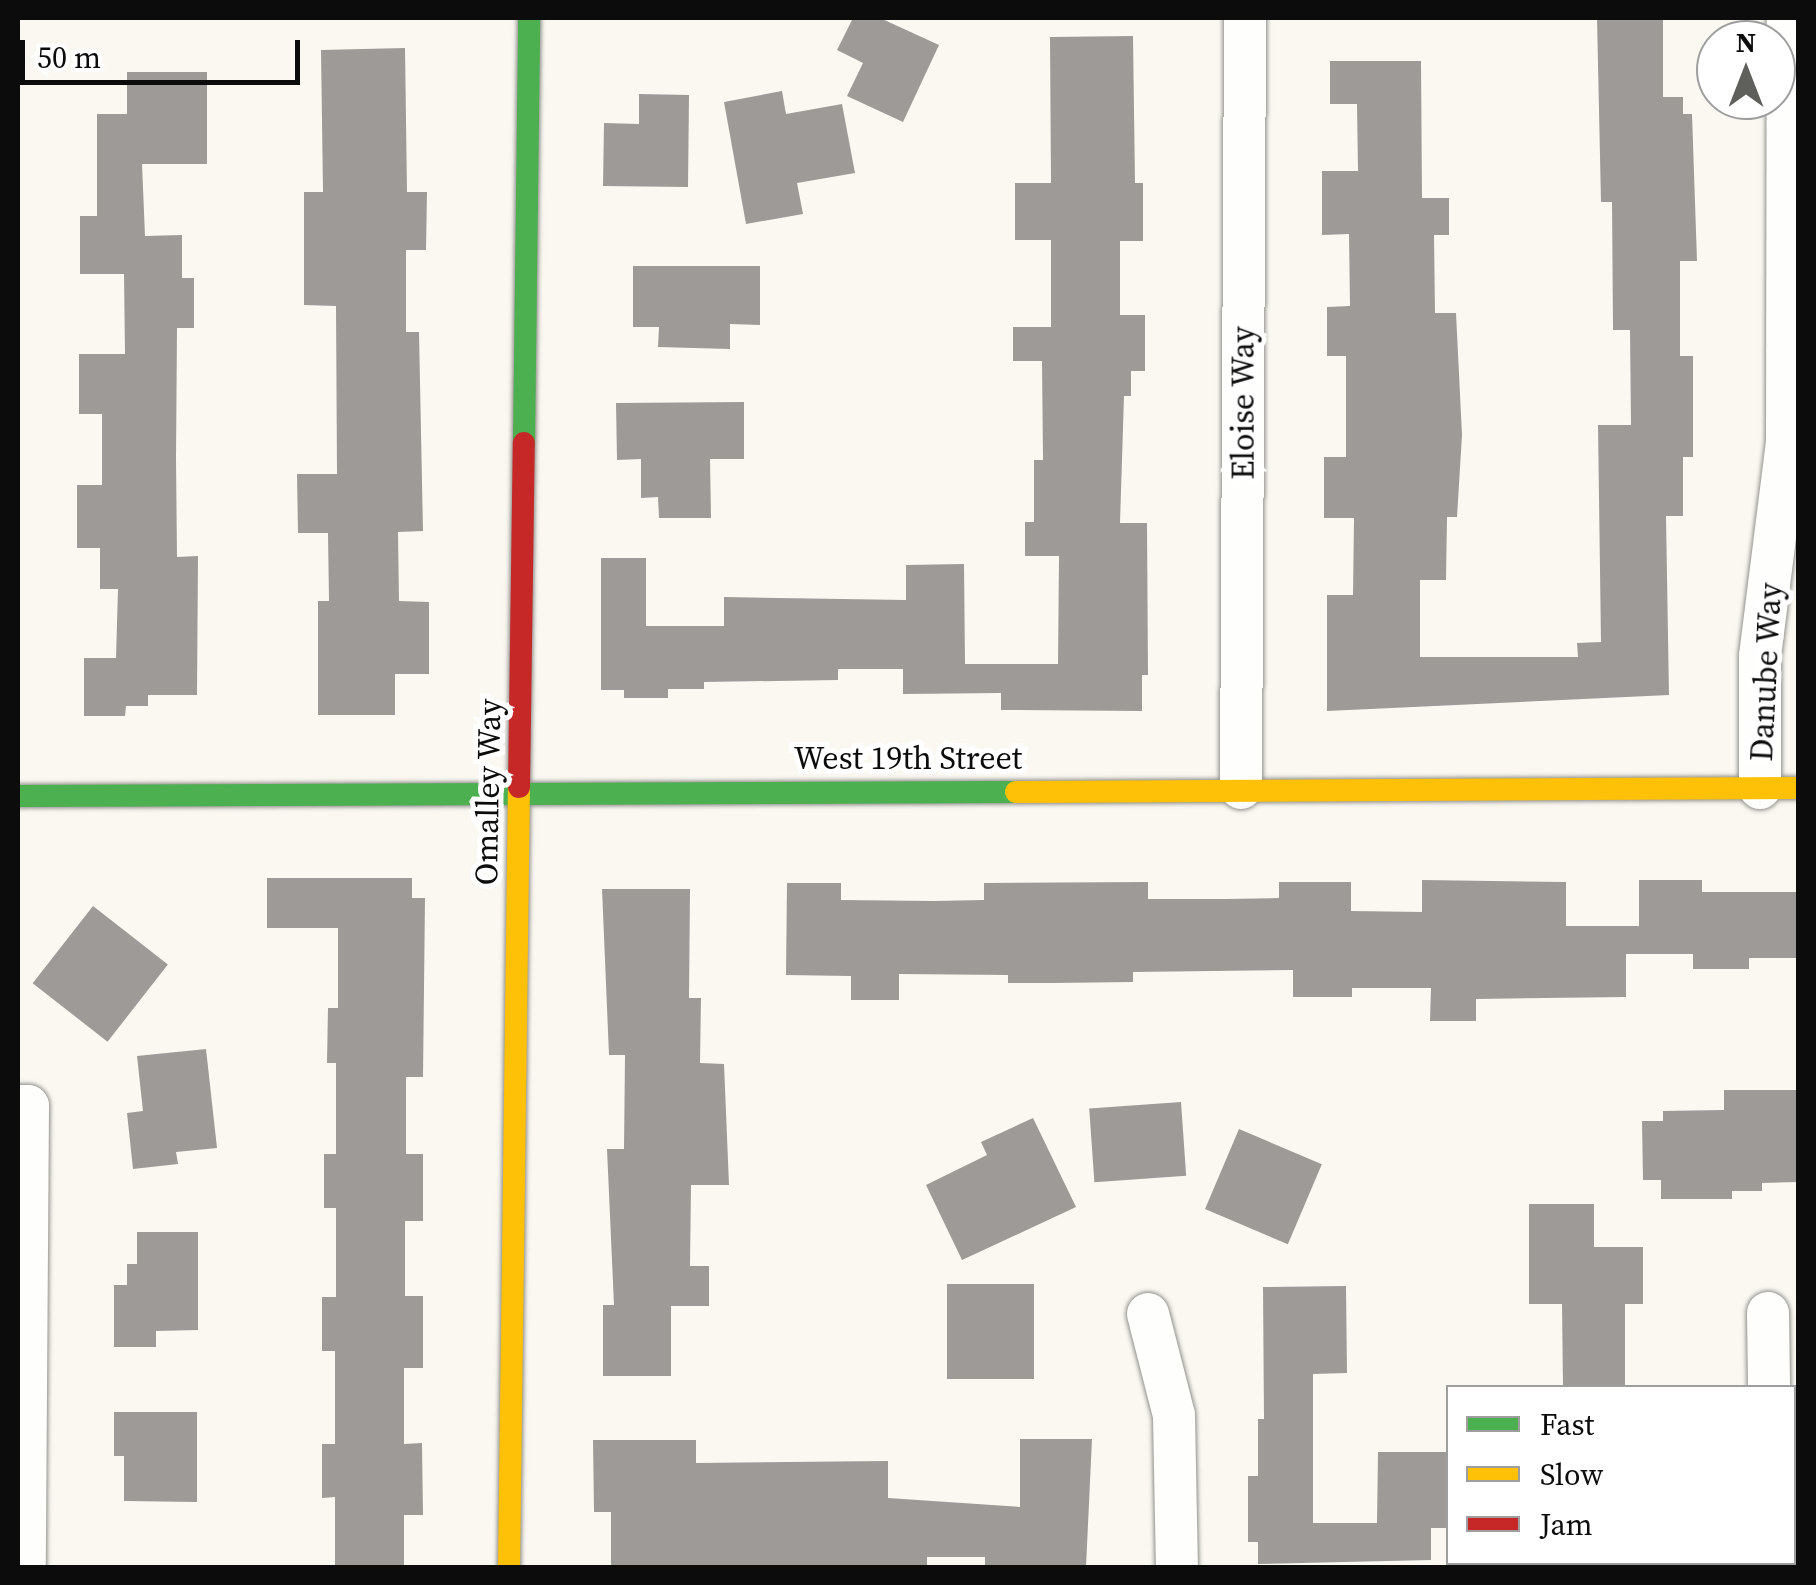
<!DOCTYPE html>
<style>
body{margin:0}
#map{position:relative;width:1816px;height:1585px;overflow:hidden;background:#faf8f1;font-family:"Source Serif 4",serif}
div>[style]{position:absolute}
.building>*{inset:0;background:#9d9a97;transform-origin:0 0}
.roads{filter:drop-shadow(0 0 2px #93928f) drop-shadow(0 0 2px #93928f)}
.street>*{height:42px;margin:-21px;padding:0 21px;transform-origin:21px;border-radius:21px;background:#fefefd}
.fast>*{height:22px;margin:-11px;padding:0 11px;transform-origin:11px;border-radius:11px;background:#4caf50}
.slow>*{height:22px;margin:-11px;padding:0 11px;transform-origin:11px;border-radius:11px;background:#ffc107}
.jam>*{height:22px;margin:-11px;padding:0 11px;transform-origin:11px;border-radius:11px;background:#c62828}
span{translate:-50% -50%;white-space:nowrap;text-align:center;line-height:1.15;-webkit-text-stroke:10px #fff;paint-order:stroke}
.street-label{font-size:32px;color:#0c0c0c}
.frame{position:absolute;inset:0;border:20px solid #0c0c0c;pointer-events:none}
.legend{position:absolute;left:1446px;top:1385px;width:350px;height:180px;box-sizing:border-box;background:#fff;border:2px solid #9e9e9e;margin:0;padding:12px 18px;list-style:none;font-size:30px;color:#0c0c0c}
.legend li{display:flex;align-items:center;gap:20px;height:50px}
.legend b{width:50px;border:2px solid #9e9e9e}
.north{position:absolute;left:1696px;top:20px;width:100px;height:100px;box-sizing:border-box;background:#fff;border:2px solid #9e9e9e;border-radius:50%;rotate:0deg;font-size:28px;font-weight:700;line-height:40px;text-align:center;color:#0c0c0c}
.north::after{content:'';display:block;margin:auto;width:35px;height:45px;background:#5f5f5c;clip-path:polygon(50% 0,100% 100%,50% 72%,0 100%)}
.scale{position:absolute;left:20px;top:40px;width:280px;height:45px;box-sizing:border-box;border:5px solid #0c0c0c;border-top:0;padding-left:12px;font-size:30px;line-height:35px;white-space:nowrap;color:#0c0c0c;-webkit-text-stroke:8px #fff;paint-order:stroke}
</style>
<div id="map">
<div class="building">
<div style="clip-path:polygon(853px 18px,880px 18px,939px 45px,903px 122px,847px 96px,863px 63px,837px 50px)"></div>
<div style="clip-path:polygon(1597px 18px,1663px 18px,1663px 97px,1683px 97px,1683px 114px,1692px 114px,1697px 261px,1680px 261px,1680px 356px,1693px 356px,1693px 457px,1683px 457px,1683px 516px,1666px 516px,1669px 695px,1327px 711px,1327px 595px,1353px 595px,1354px 518px,1324px 518px,1324px 457px,1346px 457px,1346px 356px,1327px 356px,1327px 307px,1350px 306px,1349px 234px,1322px 235px,1322px 171px,1358px 171px,1357px 104px,1330px 104px,1330px 61px,1421px 61px,1422px 198px,1449px 198px,1449px 235px,1434px 235px,1435px 313px,1456px 313px,1462px 435px,1457px 517px,1447px 517px,1446px 580px,1420px 580px,1420px 657px,1578px 657px,1577px 643px,1601px 642px,1598px 425px,1631px 425px,1630px 330px,1613px 330px,1612px 202px,1601px 202px)"></div>
<div style="clip-path:polygon(1133px 36px,1135px 183px,1143px 183px,1143px 241px,1120px 241px,1120px 315px,1145px 315px,1145px 371px,1131px 371px,1131px 396px,1124px 396px,1120px 523px,1147px 523px,1148px 675px,1142px 675px,1142px 711px,1001px 710px,1001px 693px,903px 694px,903px 669px,838px 669px,838px 680px,704px 682px,704px 689px,668px 689px,668px 698px,624px 698px,624px 690px,601px 690px,601px 558px,646px 558px,646px 626px,724px 626px,724px 597px,906px 600px,906px 565px,964px 564px,965px 664px,1058px 664px,1059px 556px,1025px 556px,1025px 522px,1034px 522px,1034px 460px,1043px 460px,1042px 361px,1013px 361px,1013px 327px,1051px 327px,1051px 240px,1015px 240px,1015px 183px,1051px 183px,1050px 37px)"></div>
<div style="clip-path:polygon(405px 48px,407px 192px,427px 192px,426px 250px,406px 250px,406px 332px,419px 332px,423px 531px,398px 532px,399px 601px,429px 602px,429px 674px,395px 674px,395px 715px,318px 715px,318px 601px,329px 601px,328px 533px,298px 533px,297px 474px,337px 474px,336px 306px,304px 305px,304px 192px,323px 192px,321px 50px)"></div>
<div style="clip-path:polygon(127px 72px,207px 72px,207px 164px,142px 164px,145px 236px,182px 235px,182px 278px,194px 278px,194px 328px,177px 328px,176px 458px,177px 557px,198px 556px,197px 695px,148px 695px,148px 706px,126px 706px,125px 716px,84px 716px,84px 658px,116px 658px,118px 589px,100px 589px,100px 548px,77px 548px,77px 485px,102px 485px,102px 414px,79px 414px,79px 354px,125px 354px,124px 274px,80px 274px,80px 216px,97px 216px,97px 114px,127px 114px)"></div>
<div style="clip-path:polygon(782px 91px,786px 114px,842px 104px,855px 173px,797px 183px,803px 214px,746px 224px,724px 102px)"></div>
<div style="clip-path:polygon(639px 94px,689px 95px,688px 187px,603px 186px,604px 123px,639px 124px)"></div>
<div style="clip-path:polygon(633px 266px,760px 266px,760px 325px,730px 324px,730px 349px,658px 347px,659px 327px,633px 327px)"></div>
<div style="clip-path:polygon(744px 402px,744px 459px,710px 459px,711px 518px,659px 518px,658px 497px,641px 498px,641px 459px,617px 460px,616px 403px)"></div>
<div style="clip-path:polygon(267px 878px,412px 878px,412px 898px,425px 898px,423px 1077px,406px 1077px,406px 1154px,423px 1154px,423px 1221px,405px 1221px,405px 1296px,423px 1296px,423px 1368px,404px 1368px,404px 1444px,422px 1443px,423px 1515px,404px 1515px,404px 1568px,335px 1568px,335px 1497px,322px 1498px,322px 1444px,335px 1444px,335px 1351px,322px 1351px,322px 1297px,336px 1297px,336px 1208px,324px 1208px,324px 1154px,336px 1154px,336px 1063px,327px 1063px,328px 1008px,338px 1008px,338px 928px,267px 928px)"></div>
<div style="clip-path:polygon(1422px 880px,1566px 882px,1566px 926px,1639px 926px,1639px 880px,1702px 880px,1702px 892px,1798px 892px,1798px 958px,1749px 958px,1749px 969px,1693px 969px,1693px 954px,1626px 954px,1626px 997px,1476px 999px,1476px 1021px,1430px 1021px,1431px 988px,1352px 988px,1352px 997px,1293px 997px,1293px 970px,1133px 972px,1133px 982px,1053px 983px,1008px 983px,1008px 975px,899px 974px,899px 1000px,851px 1000px,851px 976px,786px 975px,787px 883px,841px 883px,841px 900px,934px 901px,984px 900px,984px 883px,1148px 882px,1148px 899px,1226px 899px,1279px 898px,1279px 882px,1351px 882px,1351px 911px,1422px 912px)"></div>
<div style="clip-path:polygon(602px 889px,690px 889px,689px 998px,701px 998px,700px 1063px,724px 1064px,729px 1185px,691px 1185px,690px 1266px,709px 1266px,709px 1306px,671px 1306px,671px 1376px,603px 1376px,603px 1305px,614px 1305px,607px 1149px,624px 1149px,625px 1055px,609px 1055px)"></div>
<div style="left:93px;top:906px;width:95px;height:98px;rotate:38deg"></div>
<div style="clip-path:polygon(206px 1049px,217px 1148px,176px 1152px,178px 1164px,133px 1169px,127px 1113px,143px 1111px,137px 1056px)"></div>
<div style="clip-path:polygon(1724px 1090px,1798px 1090px,1798px 1182px,1762px 1183px,1762px 1191px,1732px 1191px,1732px 1199px,1661px 1199px,1661px 1180px,1643px 1180px,1642px 1121px,1663px 1121px,1663px 1111px,1724px 1110px)"></div>
<div style="left:1181px;top:1102px;width:74px;height:92px;rotate:86deg"></div>
<div style="clip-path:polygon(1033px 1118px,1076px 1207px,962px 1260px,926px 1185px,987px 1155px,981px 1142px)"></div>
<div style="left:1239px;top:1129px;width:90px;height:87px;rotate:23deg"></div>
<div style="clip-path:polygon(1529px 1204px,1594px 1204px,1594px 1247px,1643px 1247px,1643px 1304px,1625px 1304px,1625px 1388px,1563px 1388px,1562px 1304px,1529px 1304px)"></div>
<div style="clip-path:polygon(137px 1232px,198px 1232px,198px 1330px,156px 1331px,156px 1347px,114px 1347px,114px 1285px,127px 1285px,127px 1264px,137px 1264px)"></div>
<div style="left:947px;top:1284px;width:87px;height:95px"></div>
<div style="clip-path:polygon(1346px 1286px,1347px 1373px,1313px 1374px,1313px 1523px,1377px 1523px,1378px 1452px,1448px 1452px,1448px 1528px,1431px 1528px,1431px 1560px,1258px 1564px,1258px 1542px,1248px 1542px,1248px 1476px,1258px 1476px,1258px 1419px,1264px 1419px,1263px 1287px)"></div>
<div style="clip-path:polygon(114px 1412px,197px 1412px,197px 1502px,124px 1501px,124px 1456px,114px 1456px)"></div>
<div style="clip-path:polygon(1020px 1439px,1092px 1439px,1086px 1567px,985px 1567px,985px 1557px,927px 1557px,927px 1567px,611px 1568px,611px 1512px,594px 1512px,593px 1440px,696px 1440px,696px 1463px,888px 1461px,888px 1498px,1020px 1507px)"></div>
</div>
<div class="roads">
<div class="street">
<div style="left:1241px;top:788px;width:770px;rotate:-89.7deg"></div>
<div style="left:1760px;top:788px;width:132px;rotate:-90deg"></div>
<div style="left:1760px;top:656px;width:215px;rotate:-82.8deg"></div>
<div style="left:1787px;top:443px;width:425px;rotate:-89.9deg"></div>
<div style="left:18px;top:1106px;width:10px"></div>
<div style="left:28px;top:1106px;width:462px;rotate:90.4deg"></div>
<div style="left:1768px;top:1313px;width:75px;rotate:89.2deg"></div>
<div style="left:1148px;top:1314px;width:104px;rotate:75.6deg"></div>
<div style="left:1174px;top:1415px;width:153px;rotate:88.9deg"></div>
<div style="left:1769px;top:1562px;width:6px;rotate:90deg"></div>
</div>
<div class="fast">
<div style="left:524px;top:443px;width:425px;rotate:-89.3deg"></div>
<div style="left:18px;top:796px;width:998px;rotate:-0.23deg"></div>
</div>
<div class="slow">
<div style="left:1016px;top:792px;width:782px;rotate:-0.29deg"></div>
<div style="left:509px;top:1568px;width:781px;rotate:-89.27deg"></div>
</div>
<div class="jam">
<div style="left:519px;top:787px;width:344px;rotate:-89.2deg"></div>
</div>
</div>
<div class="street-label">
<span style="left:1243px;top:403px;rotate:-90deg">Eloise Way</span>
<span style="left:1766px;top:672px;rotate:-87deg">Danube Way</span>
<span style="left:908px;top:758px">West 19th Street</span>
<span style="left:488px;top:792px;rotate:-89deg">Omalley Way</span>
</div>
<div class="frame"></div>
<ul class="legend">
<li><b style="height:12px;background:#4caf50"></b>Fast</li>
<li><b style="height:12px;background:#ffc107"></b>Slow</li>
<li><b style="height:12px;background:#c62828"></b>Jam</li>
</ul>
<div class="north">N</div>
<div class="scale">50 m</div>
</div>
